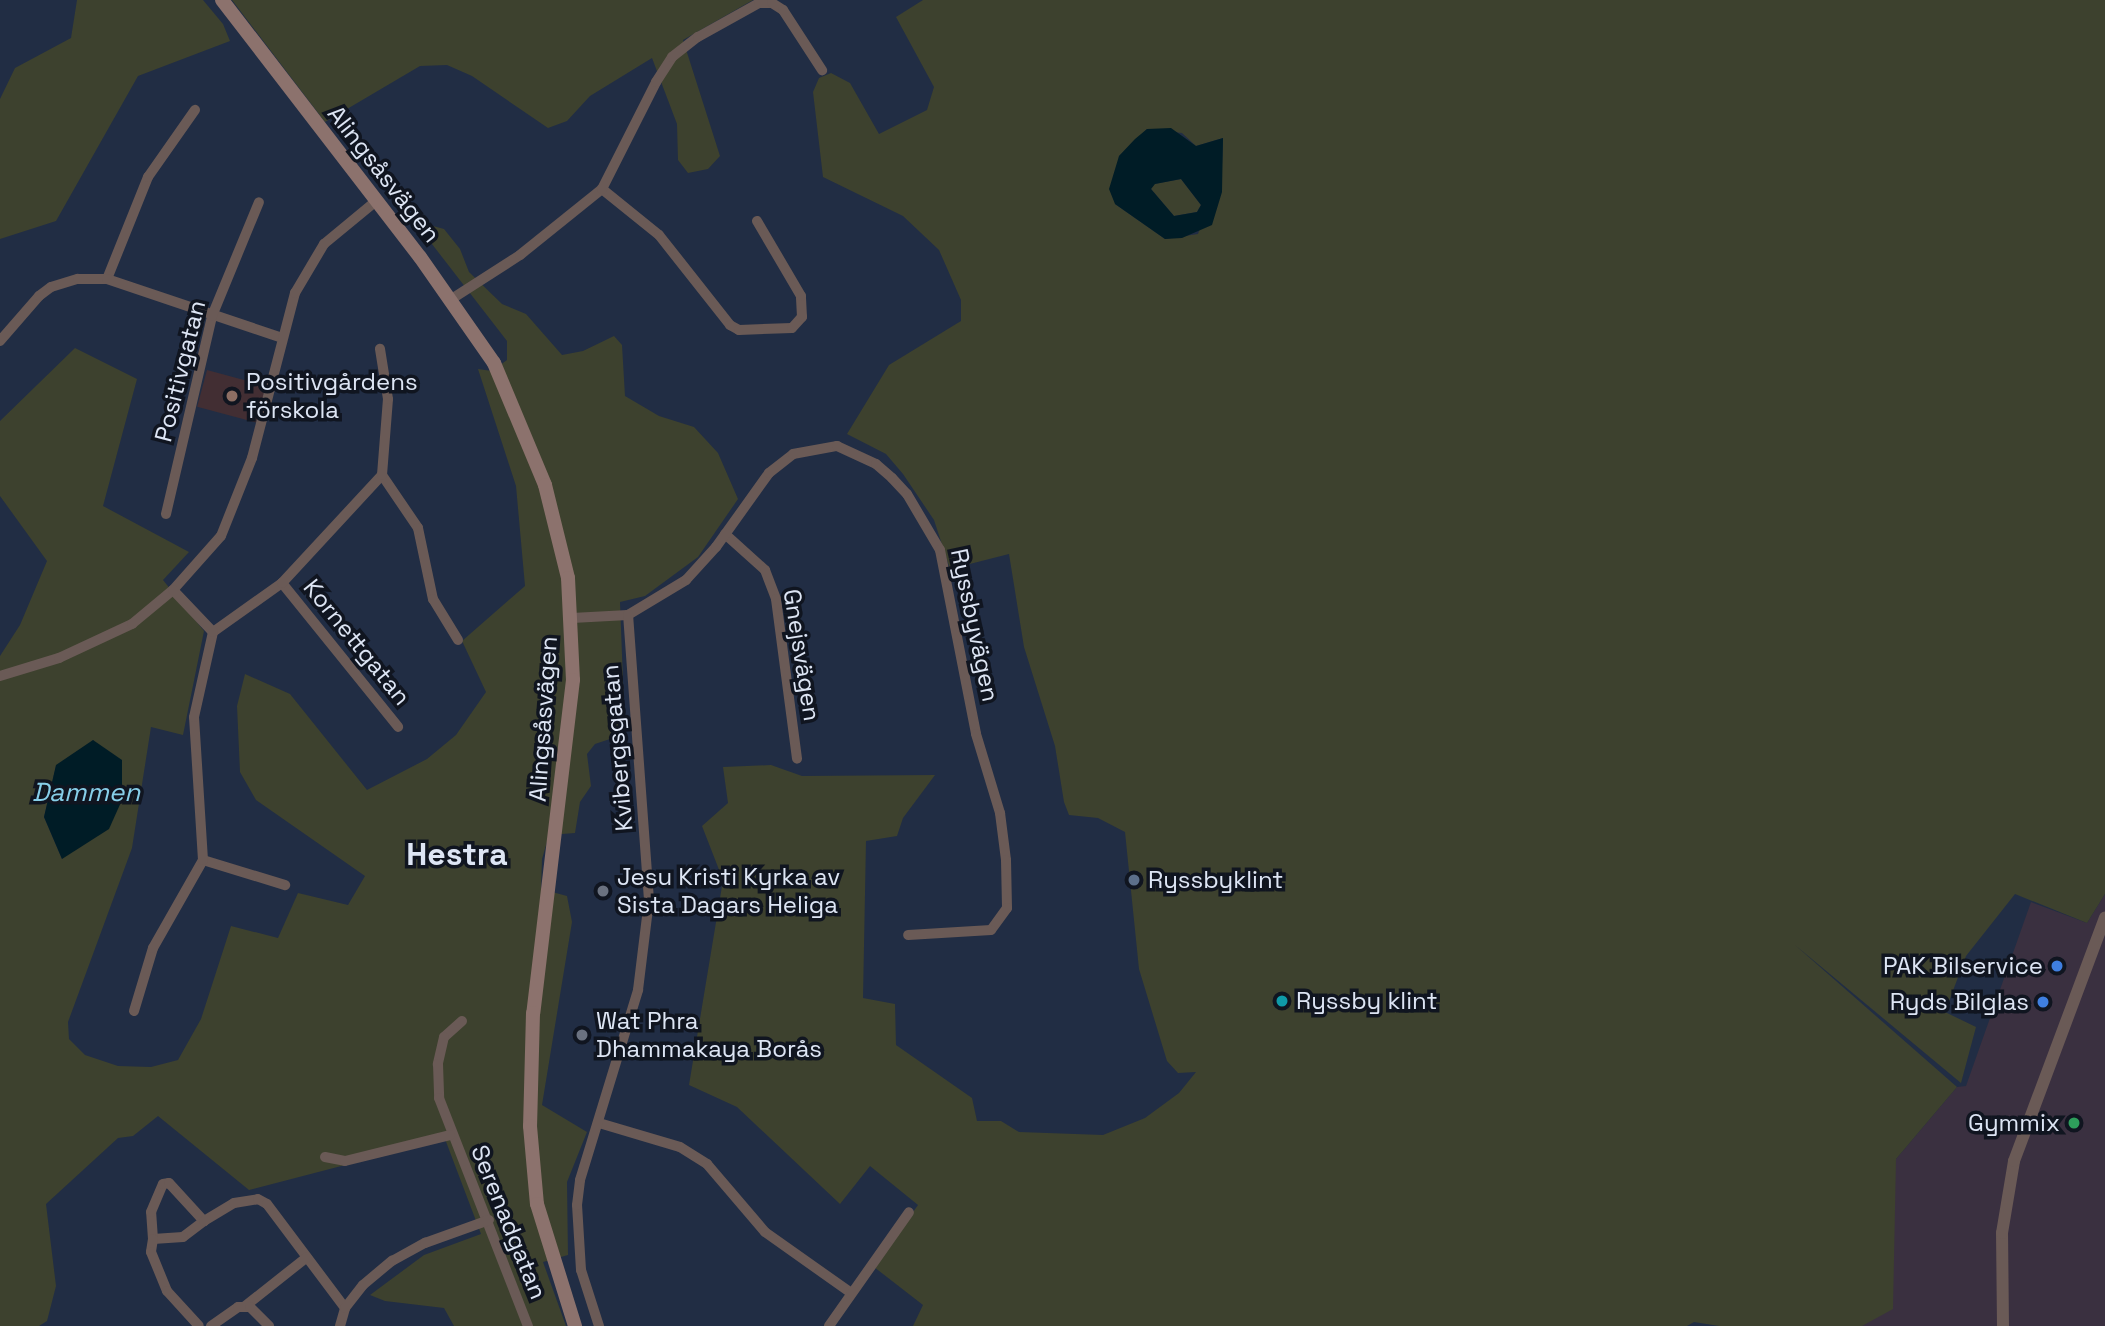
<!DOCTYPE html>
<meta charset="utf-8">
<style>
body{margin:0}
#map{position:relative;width:2105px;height:1326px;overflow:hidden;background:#212d44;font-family:"Space Grotesk",sans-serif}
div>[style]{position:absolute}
.industrial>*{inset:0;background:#3a3040}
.education>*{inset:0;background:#422e33;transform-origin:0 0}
.green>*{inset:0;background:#3d412e}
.water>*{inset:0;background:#001c26}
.minor>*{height:10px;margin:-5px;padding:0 5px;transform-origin:5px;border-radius:5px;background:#6a5a56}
.tertiary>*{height:12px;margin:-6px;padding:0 6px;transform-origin:6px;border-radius:6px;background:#6a5a56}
.secondary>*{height:14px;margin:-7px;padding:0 7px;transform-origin:7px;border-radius:7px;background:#8c726d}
.dots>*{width:19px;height:19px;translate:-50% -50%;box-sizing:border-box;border:4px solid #101520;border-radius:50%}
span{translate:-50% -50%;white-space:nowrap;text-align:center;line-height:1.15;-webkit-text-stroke:7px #101520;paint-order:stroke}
.street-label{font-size:24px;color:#dde5f4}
.poi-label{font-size:24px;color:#dde5f4}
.left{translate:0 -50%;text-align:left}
.right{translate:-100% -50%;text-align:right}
.water-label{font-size:26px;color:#87cfe9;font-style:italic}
.district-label{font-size:32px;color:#dde5f4;font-weight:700}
</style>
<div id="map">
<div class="industrial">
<div style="clip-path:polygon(2105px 894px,2105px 1326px,1806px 1326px,1896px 1159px,1957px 1087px,1966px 1086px,2031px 902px,2087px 923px)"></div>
</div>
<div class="education">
<div style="left:207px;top:370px;width:61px;height:38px;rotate:15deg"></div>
</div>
<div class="green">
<div style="clip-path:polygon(77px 0,203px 0,223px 24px,230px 41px,138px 76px,56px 221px,0 239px,0 99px,15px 68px,71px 38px)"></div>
<div style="clip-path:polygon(232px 0,753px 0,683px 40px,720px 156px,708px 169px,688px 173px,678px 160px,677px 124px,652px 58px,590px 96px,567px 121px,548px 128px,472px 76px,447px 65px,420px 66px,325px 122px)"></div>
<div style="clip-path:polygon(evenodd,923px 0,2105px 0,2105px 894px,2087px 923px,2015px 894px,1966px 956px,1945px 1012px,1976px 1027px,1961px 1083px,1795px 945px,1957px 1087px,1896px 1159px,1893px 1309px,1862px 1326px,1719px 1326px,1694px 1322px,1687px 1326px,913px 1326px,923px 1305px,874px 1267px,918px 1205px,870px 1166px,840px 1204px,737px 1107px,689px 1085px,723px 880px,702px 826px,728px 803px,723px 767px,771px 765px,802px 776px,935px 775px,903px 818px,897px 836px,866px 841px,863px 998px,895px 1004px,896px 1045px,972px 1098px,977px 1121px,1001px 1121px,1019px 1132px,1103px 1135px,1145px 1118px,1179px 1093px,1196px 1072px,1178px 1073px,1167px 1061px,1139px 969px,1125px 832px,1098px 818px,1069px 815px,1064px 802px,1055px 746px,1024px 647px,1009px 554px,950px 569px,934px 520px,903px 474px,886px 454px,847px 434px,889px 365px,961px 321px,961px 300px,939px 250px,903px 216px,823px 177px,813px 92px,819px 78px,831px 73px,850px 83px,879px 134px,927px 110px,934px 87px,896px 17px,923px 0,1147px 129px,1182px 133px,1196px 146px,1223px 138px,1222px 165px,1198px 234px,1165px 239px,1115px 204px,1119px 156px,1147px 129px)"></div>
<div style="clip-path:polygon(1181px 179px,1201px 205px,1197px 212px,1174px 216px,1151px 189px,1154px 184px)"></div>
<div style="clip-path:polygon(evenodd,422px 223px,444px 229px,460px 249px,469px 272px,502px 304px,526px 314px,562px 355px,583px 351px,614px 336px,622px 345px,625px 396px,659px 416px,694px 427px,718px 453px,738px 499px,698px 557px,645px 596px,620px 602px,625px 734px,595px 744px,587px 754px,591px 786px,580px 802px,575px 833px,549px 835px,542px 859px,541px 889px,567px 896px,572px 922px,542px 1105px,587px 1132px,567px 1182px,568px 1255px,543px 1262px,566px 1326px,454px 1326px,444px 1308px,385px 1301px,370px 1295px,424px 1255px,481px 1234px,445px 1139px,249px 1190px,158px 1116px,133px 1136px,118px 1138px,46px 1204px,56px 1286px,47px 1321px,39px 1326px,0 1326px,0 656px,20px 625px,47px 561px,0 496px,0 421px,75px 348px,137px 379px,103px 506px,189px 552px,163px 580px,204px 631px,183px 735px,151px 727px,132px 848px,68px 1022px,69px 1039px,85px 1055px,118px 1066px,151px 1067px,178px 1060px,201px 1019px,231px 926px,278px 938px,298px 893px,348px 905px,365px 876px,256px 800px,240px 772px,237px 706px,245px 674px,290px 694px,367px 790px,427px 759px,456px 735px,486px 692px,462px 641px,525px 586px,516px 486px,478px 369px,492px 371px,507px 360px,507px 341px,418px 226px,422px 223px,94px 740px,62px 859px,44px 817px,56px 766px,94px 740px)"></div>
</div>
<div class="water">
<div style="clip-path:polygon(evenodd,1171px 128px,1196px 146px,1223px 138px,1222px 192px,1212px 225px,1182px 238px,1165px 239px,1115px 204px,1109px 189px,1119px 156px,1135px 139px,1147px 129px,1171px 128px,1181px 179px,1201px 205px,1197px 212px,1174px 216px,1151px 189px,1155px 184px,1181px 179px)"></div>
<div style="clip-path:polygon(93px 740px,122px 760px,122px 800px,109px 829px,62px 859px,44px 817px,56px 765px)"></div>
</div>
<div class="minor">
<div style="left:602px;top:189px;width:73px;rotate:38.9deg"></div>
<div style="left:659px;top:235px;width:115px;rotate:51.7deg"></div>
<div style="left:730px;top:325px;width:10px;rotate:29deg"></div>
<div style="left:739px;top:330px;width:53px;rotate:-2.2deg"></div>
<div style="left:792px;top:328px;width:15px;rotate:-48deg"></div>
<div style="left:802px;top:317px;width:21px;rotate:-93deg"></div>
<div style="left:801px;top:296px;width:87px;rotate:-120.4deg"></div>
<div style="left:107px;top:279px;width:110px;rotate:-68.1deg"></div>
<div style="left:148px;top:177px;width:82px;rotate:-55deg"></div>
<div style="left:450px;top:300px;width:83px;rotate:-32.7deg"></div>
<div style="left:520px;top:255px;width:105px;rotate:-38.8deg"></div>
<div style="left:602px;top:189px;width:120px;rotate:-63.2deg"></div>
<div style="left:656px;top:82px;width:30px;rotate:-57deg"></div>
<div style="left:672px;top:57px;width:33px;rotate:-38deg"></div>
<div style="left:698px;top:37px;width:70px;rotate:-29.1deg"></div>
<div style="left:759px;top:3px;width:13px"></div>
<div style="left:772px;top:3px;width:13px;rotate:32deg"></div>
<div style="left:783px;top:10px;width:72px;rotate:57deg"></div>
<div style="left:0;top:341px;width:60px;rotate:-49.1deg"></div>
<div style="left:39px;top:296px;width:15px;rotate:-37deg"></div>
<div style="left:51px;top:287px;width:28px;rotate:-17deg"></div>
<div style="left:78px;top:279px;width:29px"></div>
<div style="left:107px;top:279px;width:185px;rotate:18.6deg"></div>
<div style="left:382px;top:475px;width:64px;rotate:55.8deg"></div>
<div style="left:418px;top:528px;width:73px;rotate:78.1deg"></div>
<div style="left:433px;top:599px;width:48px;rotate:58.6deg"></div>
<div style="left:166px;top:514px;width:203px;rotate:-76.9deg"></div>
<div style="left:212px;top:316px;width:123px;rotate:-67.6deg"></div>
<div style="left:725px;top:534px;width:54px;rotate:42deg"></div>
<div style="left:765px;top:570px;width:31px;rotate:69deg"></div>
<div style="left:776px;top:599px;width:161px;rotate:82.5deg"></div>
<div style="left:282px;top:583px;width:185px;rotate:51.1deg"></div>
<div style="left:572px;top:618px;width:56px;rotate:-3.1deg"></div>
<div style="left:628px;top:615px;width:68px;rotate:-31.1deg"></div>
<div style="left:686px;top:580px;width:45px;rotate:-47.7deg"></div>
<div style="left:716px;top:547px;width:91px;rotate:-54.4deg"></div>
<div style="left:769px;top:473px;width:31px;rotate:-38deg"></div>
<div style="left:793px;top:454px;width:45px;rotate:-10.3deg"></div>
<div style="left:837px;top:446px;width:43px;rotate:24.8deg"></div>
<div style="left:876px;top:464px;width:21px;rotate:41deg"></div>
<div style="left:892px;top:478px;width:22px;rotate:47deg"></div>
<div style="left:907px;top:494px;width:65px;rotate:59.5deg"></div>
<div style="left:940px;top:550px;width:187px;rotate:78.9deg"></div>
<div style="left:976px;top:734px;width:83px;rotate:73.1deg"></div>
<div style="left:1000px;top:813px;width:47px;rotate:82.7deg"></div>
<div style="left:1006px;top:860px;width:48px;rotate:88.8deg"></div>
<div style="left:1007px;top:908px;width:27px;rotate:126deg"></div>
<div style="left:991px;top:930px;width:83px;rotate:176.6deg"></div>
<div style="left:213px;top:632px;width:85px;rotate:-35.4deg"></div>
<div style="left:282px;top:583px;width:147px;rotate:-47.2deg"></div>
<div style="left:382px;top:475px;width:76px;rotate:-85.5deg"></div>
<div style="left:388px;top:399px;width:51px;rotate:-99.1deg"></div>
<div style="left:0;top:676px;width:62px;rotate:-17deg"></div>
<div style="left:59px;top:658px;width:81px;rotate:-25deg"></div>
<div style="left:132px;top:624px;width:53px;rotate:-39.7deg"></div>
<div style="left:173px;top:590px;width:72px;rotate:-48.4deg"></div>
<div style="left:221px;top:536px;width:84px;rotate:-68.3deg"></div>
<div style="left:252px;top:458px;width:171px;rotate:-75.4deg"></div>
<div style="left:295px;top:293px;width:57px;rotate:-59.4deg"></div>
<div style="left:324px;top:244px;width:67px;rotate:-39.6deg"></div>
<div style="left:203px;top:860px;width:86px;rotate:17deg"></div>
<div style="left:134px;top:1011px;width:66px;rotate:-73.2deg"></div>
<div style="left:153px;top:948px;width:101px;rotate:-60.4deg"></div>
<div style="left:203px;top:860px;width:143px;rotate:-93.6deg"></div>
<div style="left:194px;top:717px;width:87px;rotate:-77.4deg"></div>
<div style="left:213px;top:632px;width:58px;rotate:-133.6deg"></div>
<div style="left:462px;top:1021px;width:24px;rotate:138deg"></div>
<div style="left:444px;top:1037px;width:28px;rotate:103deg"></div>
<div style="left:438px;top:1064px;width:34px;rotate:88deg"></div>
<div style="left:439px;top:1098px;width:245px;rotate:68.7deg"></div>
<div style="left:599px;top:1123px;width:84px;rotate:16.5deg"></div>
<div style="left:680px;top:1147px;width:32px;rotate:32deg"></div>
<div style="left:707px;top:1164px;width:89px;rotate:49.5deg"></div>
<div style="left:765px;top:1232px;width:105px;rotate:35.3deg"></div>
<div style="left:325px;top:1157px;width:20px;rotate:11deg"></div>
<div style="left:345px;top:1161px;width:108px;rotate:-13.9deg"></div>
<div style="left:204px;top:1221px;width:26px;rotate:143deg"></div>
<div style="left:183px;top:1237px;width:30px;rotate:176deg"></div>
<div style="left:153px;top:1239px;width:27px;rotate:-94deg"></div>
<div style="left:151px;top:1212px;width:30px;rotate:-67deg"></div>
<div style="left:163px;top:1184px;width:6px;rotate:-9deg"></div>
<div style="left:169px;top:1183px;width:52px;rotate:47.4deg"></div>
<div style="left:204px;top:1221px;width:35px;rotate:-31deg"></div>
<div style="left:234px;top:1203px;width:24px;rotate:-9deg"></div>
<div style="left:258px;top:1199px;width:10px;rotate:29deg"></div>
<div style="left:267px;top:1204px;width:130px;rotate:53.1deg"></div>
<div style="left:153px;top:1239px;width:13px;rotate:99deg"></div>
<div style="left:151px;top:1252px;width:42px;rotate:67.7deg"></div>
<div style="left:167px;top:1291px;width:47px;rotate:47.6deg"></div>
<div style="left:244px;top:1307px;width:80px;rotate:-38.4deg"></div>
<div style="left:211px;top:1326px;width:33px;rotate:-35deg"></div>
<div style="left:238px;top:1307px;width:12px"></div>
<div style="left:250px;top:1307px;width:27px;rotate:45deg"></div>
<div style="left:340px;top:1326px;width:19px;rotate:-74deg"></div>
<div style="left:345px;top:1308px;width:29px;rotate:-52deg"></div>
<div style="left:363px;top:1285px;width:38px;rotate:-40deg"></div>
<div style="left:392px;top:1261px;width:38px;rotate:-29deg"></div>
<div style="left:425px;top:1243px;width:68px;rotate:-19.8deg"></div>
<div style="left:599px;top:1326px;width:59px;rotate:-107.8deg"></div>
<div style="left:581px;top:1270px;width:65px;rotate:-93.5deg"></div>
<div style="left:577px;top:1205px;width:25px;rotate:-83deg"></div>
<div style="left:580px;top:1180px;width:199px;rotate:-73deg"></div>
<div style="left:638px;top:990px;width:91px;rotate:-83deg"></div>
<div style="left:649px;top:900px;width:286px;rotate:-94.2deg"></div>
<div style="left:829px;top:1326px;width:139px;rotate:-54.9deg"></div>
</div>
<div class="tertiary">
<div style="left:2003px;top:1326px;width:93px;rotate:-90.6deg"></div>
<div style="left:2002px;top:1233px;width:73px;rotate:-80.5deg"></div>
<div style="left:2014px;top:1161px;width:260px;rotate:-69.5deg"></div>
</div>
<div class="secondary">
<div style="left:222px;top:0;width:324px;rotate:52.4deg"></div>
<div style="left:420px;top:257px;width:129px;rotate:55.1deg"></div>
<div style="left:494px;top:363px;width:132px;rotate:67.3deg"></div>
<div style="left:545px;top:485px;width:96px;rotate:76.1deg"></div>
<div style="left:568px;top:578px;width:102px;rotate:87.2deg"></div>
<div style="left:573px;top:680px;width:335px;rotate:96.8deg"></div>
<div style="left:533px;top:1013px;width:113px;rotate:91.5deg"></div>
<div style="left:530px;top:1126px;width:78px;rotate:84.9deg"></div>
<div style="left:537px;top:1204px;width:128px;rotate:72.7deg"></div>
</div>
<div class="dots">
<div style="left:232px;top:396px;background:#8d6e63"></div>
<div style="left:1134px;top:880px;background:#5c6f8a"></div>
<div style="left:603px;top:891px;background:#6b7280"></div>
<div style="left:2057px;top:966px;background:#3f7fe0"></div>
<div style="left:1282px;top:1001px;background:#0f9aa8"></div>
<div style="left:2043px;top:1002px;background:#3f7fe0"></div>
<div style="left:582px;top:1035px;background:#6b7280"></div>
<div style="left:2074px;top:1123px;background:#2e9e5b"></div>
</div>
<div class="street-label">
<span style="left:384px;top:174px;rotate:52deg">Alingsåsvägen</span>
<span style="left:180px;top:371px;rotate:-76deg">Positivgatan</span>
<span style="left:975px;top:625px;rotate:78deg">Ryssbyvägen</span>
<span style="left:357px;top:642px;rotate:51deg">Kornettgatan</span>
<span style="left:802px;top:655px;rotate:81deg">Gnejsvägen</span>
<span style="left:543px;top:719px;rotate:-86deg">Alingsåsvägen</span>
<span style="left:617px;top:748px;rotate:-95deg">Kvibergsgatan</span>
<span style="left:509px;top:1222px;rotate:68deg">Serenadgatan</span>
</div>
<div class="poi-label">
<span class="left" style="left:246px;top:396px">Positivgårdens<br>förskola</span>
<span class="left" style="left:617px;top:891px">Jesu Kristi Kyrka av<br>Sista Dagars Heliga</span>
<span class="left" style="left:1148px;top:880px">Ryssbyklint</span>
<span class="right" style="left:2043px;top:966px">PAK Bilservice</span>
<span class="left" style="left:1296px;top:1001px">Ryssby klint</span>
<span class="right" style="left:2029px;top:1002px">Ryds Bilglas</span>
<span class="left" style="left:596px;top:1035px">Wat Phra<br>Dhammakaya Borås</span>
<span class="right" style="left:2060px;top:1123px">Gymmix</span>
</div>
<div class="water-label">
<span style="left:86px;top:793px">Dammen</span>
</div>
<div class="district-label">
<span style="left:457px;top:854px">Hestra</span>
</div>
</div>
